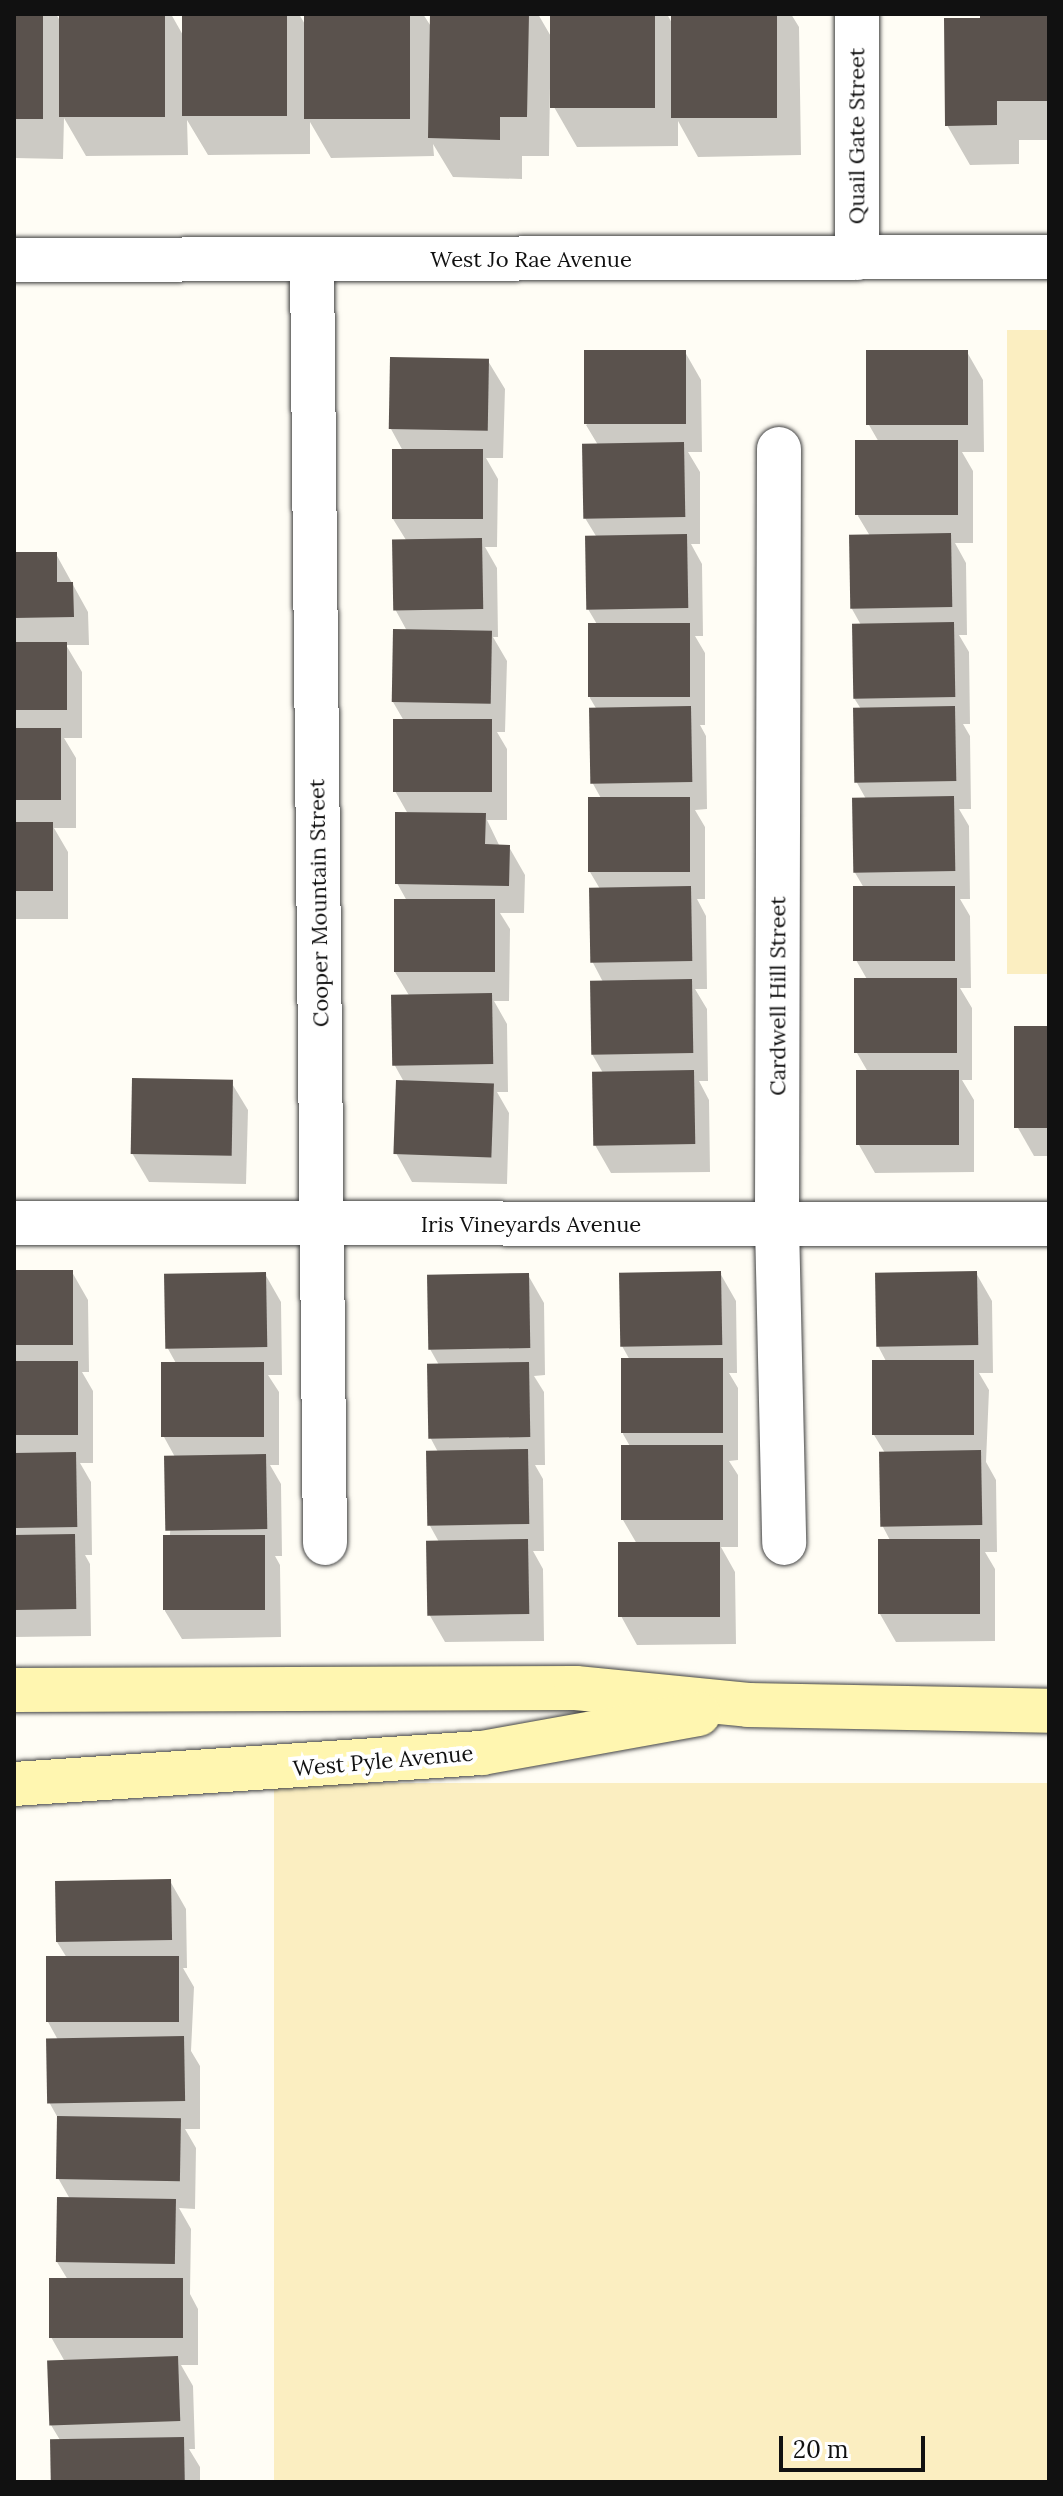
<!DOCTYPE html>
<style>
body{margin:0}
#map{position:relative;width:1063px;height:2496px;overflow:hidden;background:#fffdf5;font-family:Lora,serif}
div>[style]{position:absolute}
.sand>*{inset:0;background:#fbeec1;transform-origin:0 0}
.shadow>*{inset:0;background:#0003}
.building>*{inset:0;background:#5a524d;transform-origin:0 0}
.roads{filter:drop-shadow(0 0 2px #444) drop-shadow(0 0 2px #444)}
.street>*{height:44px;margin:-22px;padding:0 22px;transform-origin:22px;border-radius:22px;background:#fff}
.secondary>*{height:44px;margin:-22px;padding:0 22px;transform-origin:22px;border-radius:22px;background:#fff6b0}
span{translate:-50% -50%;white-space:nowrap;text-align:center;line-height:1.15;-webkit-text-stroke:8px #fff;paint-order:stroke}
.street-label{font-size:22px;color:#111}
.frame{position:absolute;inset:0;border:16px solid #111;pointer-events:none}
.scale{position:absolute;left:779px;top:2436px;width:146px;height:36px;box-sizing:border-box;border:4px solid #111;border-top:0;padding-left:10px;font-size:24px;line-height:28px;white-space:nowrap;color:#111;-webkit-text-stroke:6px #fff;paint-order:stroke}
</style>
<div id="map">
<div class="sand">
<div style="left:1007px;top:330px;width:42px;height:644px"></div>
<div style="left:1049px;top:1783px;width:699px;height:775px;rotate:90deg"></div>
</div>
<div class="shadow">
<div style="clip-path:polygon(14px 14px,56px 14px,62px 24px,61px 14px,171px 14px,184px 37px,184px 14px,299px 14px,306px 26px,306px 14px,423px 14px,432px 28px,432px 14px,538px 14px,553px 40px,553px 14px,667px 14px,673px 25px,673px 14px,791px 14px,799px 27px,801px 155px,698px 157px,678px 121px,678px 146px,577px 147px,554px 107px,550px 87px,549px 156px,522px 156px,522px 179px,453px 177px,433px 144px,434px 156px,331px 158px,310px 122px,310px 154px,208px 155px,187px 120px,188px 155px,86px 156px,64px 118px,63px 159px,14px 158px)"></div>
<div style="clip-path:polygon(982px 14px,1049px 14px,1049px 140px,1019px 140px,1019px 164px,970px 165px,947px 125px)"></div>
<div style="clip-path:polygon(685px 352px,701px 380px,702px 452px,688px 452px,700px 472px,700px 544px,691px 544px,702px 564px,703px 636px,695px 636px,705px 653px,705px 725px,700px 725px,706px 736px,707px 809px,695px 810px,705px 827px,705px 899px,697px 899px,706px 916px,707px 989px,695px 989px,707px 1009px,708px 1081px,699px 1081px,709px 1100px,710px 1172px,611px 1173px,595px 1145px,603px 1073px,592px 1054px,603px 982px,592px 961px,600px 889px,590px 872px,602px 800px,592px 782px,597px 710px,590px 698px,598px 626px,588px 609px,596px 536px,585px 518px,598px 445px,586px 425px)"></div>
<div style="clip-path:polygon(967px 352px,983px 380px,984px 452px,962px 452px,973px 471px,973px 543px,955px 543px,966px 563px,967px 635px,959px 635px,969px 652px,970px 724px,963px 724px,970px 736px,971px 809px,959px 809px,969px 826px,970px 899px,960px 899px,970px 916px,971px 988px,960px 988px,972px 1008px,972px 1080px,962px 1080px,974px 1100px,974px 1172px,875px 1173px,859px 1145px,868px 1072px,857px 1053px,868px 981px,856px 960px,864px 888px,854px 871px,866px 799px,856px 781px,861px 709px,854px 698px,861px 625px,852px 609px,870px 536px,858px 516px,880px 444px,869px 425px)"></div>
<div style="clip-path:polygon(488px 361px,505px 389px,503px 458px,486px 458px,498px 479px,497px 547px,485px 547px,497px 568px,498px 637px,493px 637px,507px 661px,505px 732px,497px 732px,507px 749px,507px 820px,487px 820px,500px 847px,509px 847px,525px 875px,524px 913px,500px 913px,510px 929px,509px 1001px,494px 1001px,507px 1024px,508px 1092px,497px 1092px,509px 1113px,507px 1184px,412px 1182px,396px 1153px,404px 1082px,394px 1064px,410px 997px,395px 972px,407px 901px,397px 883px,408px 814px,395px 791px,404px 721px,393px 702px,407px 631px,395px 609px,406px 540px,393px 519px,403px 451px,391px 429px)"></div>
<div style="clip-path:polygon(14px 554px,56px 554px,88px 612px,89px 645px,66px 645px,82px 672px,82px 738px,64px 738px,76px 758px,76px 828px,54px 828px,68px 852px,68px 919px,14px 919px)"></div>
<div style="clip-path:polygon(1049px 1028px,1049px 1156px,1034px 1156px,1018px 1128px)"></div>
<div style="clip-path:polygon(231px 1082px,248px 1110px,246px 1184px,149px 1182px,132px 1153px)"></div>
<div style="clip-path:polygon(14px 1272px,72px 1272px,88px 1300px,89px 1372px,82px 1372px,93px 1391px,93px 1463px,80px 1463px,91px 1482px,92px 1555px,85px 1555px,90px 1564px,91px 1636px,14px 1637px)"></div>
<div style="clip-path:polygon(720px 1273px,736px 1301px,737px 1373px,729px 1373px,738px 1388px,738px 1460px,729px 1461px,738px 1475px,738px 1547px,721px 1547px,735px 1572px,736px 1644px,637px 1645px,621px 1616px,637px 1544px,623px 1520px,631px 1448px,623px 1434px,631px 1362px,622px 1346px)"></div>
<div style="clip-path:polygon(976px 1273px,992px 1301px,993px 1373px,979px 1373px,989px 1390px,986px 1462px,996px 1480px,997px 1552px,985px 1552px,995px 1569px,995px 1641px,896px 1642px,880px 1614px,891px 1542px,882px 1525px,885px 1453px,874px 1435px,887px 1363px,878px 1346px)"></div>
<div style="clip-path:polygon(265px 1274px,281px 1302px,282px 1375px,268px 1375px,279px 1392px,279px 1465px,270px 1465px,281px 1484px,282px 1556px,275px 1556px,280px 1565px,281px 1637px,182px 1639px,165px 1611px,175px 1457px,164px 1437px,177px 1365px,167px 1347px)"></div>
<div style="clip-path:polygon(528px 1275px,544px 1303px,545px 1375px,534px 1376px,544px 1392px,545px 1465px,535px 1465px,543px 1479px,544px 1551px,533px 1551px,543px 1569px,544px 1641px,445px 1642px,429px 1614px,439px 1542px,429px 1524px,438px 1452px,430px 1437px,439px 1365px,430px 1349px)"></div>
<div style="clip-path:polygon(170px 1881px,186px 1909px,187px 1968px,183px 1968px,194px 1987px,191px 2051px,200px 2066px,200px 2129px,185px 2129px,196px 2148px,195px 2209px,179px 2208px,191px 2229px,190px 2294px,198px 2309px,198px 2365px,181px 2365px,193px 2386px,195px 2449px,189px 2449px,200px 2467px,200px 2482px,53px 2482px,60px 2440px,51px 2425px,64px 2360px,51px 2337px,68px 2280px,57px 2262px,70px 2199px,58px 2178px,59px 2120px,49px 2102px,58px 2040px,48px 2022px,67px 1958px,57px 1942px)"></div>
</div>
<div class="building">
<div style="left:14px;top:14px;width:29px;height:105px"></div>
<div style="left:59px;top:14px;width:106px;height:103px"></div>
<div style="left:182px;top:14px;width:105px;height:102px"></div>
<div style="left:304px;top:14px;width:106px;height:105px"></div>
<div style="clip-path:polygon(430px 14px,529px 14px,527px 117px,500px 117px,500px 140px,428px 138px)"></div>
<div style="left:550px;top:14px;width:105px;height:94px"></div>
<div style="left:671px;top:14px;width:106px;height:104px"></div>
<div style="clip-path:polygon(980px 14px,1048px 14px,1049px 101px,997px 101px,997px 125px,945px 126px,944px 18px,980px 18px)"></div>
<div style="left:686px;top:350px;width:74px;height:102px;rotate:90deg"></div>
<div style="left:866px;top:350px;width:102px;height:75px"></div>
<div style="left:390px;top:357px;width:99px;height:72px;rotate:1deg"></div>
<div style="left:958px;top:440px;width:75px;height:103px;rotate:90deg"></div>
<div style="left:684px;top:442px;width:75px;height:102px;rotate:89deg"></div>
<div style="left:392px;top:449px;width:91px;height:70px"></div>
<div style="left:951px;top:533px;width:74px;height:102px;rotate:89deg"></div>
<div style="left:687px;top:534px;width:74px;height:102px;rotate:89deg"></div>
<div style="left:482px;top:538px;width:71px;height:90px;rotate:89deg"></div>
<div style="clip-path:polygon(14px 552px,57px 552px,57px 582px,73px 582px,74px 617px,14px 618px)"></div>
<div style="left:954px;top:622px;width:75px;height:102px;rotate:89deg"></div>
<div style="left:690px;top:623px;width:74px;height:102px;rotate:90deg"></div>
<div style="left:393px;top:629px;width:99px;height:73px;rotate:1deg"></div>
<div style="left:67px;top:642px;width:68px;height:53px;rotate:90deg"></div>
<div style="left:691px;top:706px;width:76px;height:102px;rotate:89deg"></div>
<div style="left:955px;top:706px;width:75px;height:102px;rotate:89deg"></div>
<div style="left:393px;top:719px;width:99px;height:73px"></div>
<div style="left:14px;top:728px;width:47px;height:72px"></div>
<div style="left:954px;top:796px;width:75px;height:102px;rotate:89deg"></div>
<div style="left:690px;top:797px;width:75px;height:102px;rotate:90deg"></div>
<div style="clip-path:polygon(395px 812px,486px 813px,485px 844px,510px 845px,509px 886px,395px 884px)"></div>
<div style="left:14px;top:822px;width:39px;height:69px"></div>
<div style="left:691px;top:886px;width:75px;height:102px;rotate:89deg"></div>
<div style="left:853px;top:886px;width:102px;height:75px"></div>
<div style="left:394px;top:899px;width:101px;height:73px"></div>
<div style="left:957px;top:978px;width:75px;height:103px;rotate:90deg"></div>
<div style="left:692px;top:979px;width:74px;height:102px;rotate:89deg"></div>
<div style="left:492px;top:993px;width:71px;height:101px;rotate:89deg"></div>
<div style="left:1049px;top:1026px;width:102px;height:35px;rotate:90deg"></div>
<div style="left:694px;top:1070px;width:74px;height:102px;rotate:89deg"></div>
<div style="left:856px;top:1070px;width:103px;height:75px"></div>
<div style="left:132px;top:1078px;width:101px;height:76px;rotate:1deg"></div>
<div style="left:396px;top:1080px;width:98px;height:74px;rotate:2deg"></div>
<div style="left:14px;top:1270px;width:59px;height:75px"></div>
<div style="left:721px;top:1271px;width:74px;height:102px;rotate:89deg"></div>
<div style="left:977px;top:1271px;width:74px;height:102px;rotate:89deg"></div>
<div style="left:266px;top:1272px;width:75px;height:102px;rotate:89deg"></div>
<div style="left:529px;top:1273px;width:75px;height:102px;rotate:89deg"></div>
<div style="left:723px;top:1358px;width:75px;height:102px;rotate:90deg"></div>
<div style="left:974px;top:1360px;width:75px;height:102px;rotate:90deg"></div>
<div style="left:78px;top:1361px;width:74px;height:64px;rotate:90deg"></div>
<div style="left:264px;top:1362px;width:75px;height:103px;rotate:90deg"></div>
<div style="left:529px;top:1362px;width:75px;height:102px;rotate:89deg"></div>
<div style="left:723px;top:1445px;width:75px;height:102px;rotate:90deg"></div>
<div style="left:528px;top:1449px;width:75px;height:102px;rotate:89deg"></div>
<div style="left:981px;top:1450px;width:75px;height:102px;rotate:89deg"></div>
<div style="left:76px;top:1452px;width:75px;height:62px;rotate:89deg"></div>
<div style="left:266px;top:1454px;width:75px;height:102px;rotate:89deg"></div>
<div style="left:75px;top:1534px;width:75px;height:61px;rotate:89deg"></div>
<div style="left:265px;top:1535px;width:75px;height:102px;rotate:90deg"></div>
<div style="left:528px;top:1539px;width:75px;height:102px;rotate:89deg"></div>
<div style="left:980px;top:1539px;width:75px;height:102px;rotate:90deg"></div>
<div style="left:618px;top:1542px;width:102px;height:75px"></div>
<div style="left:171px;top:1879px;width:61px;height:116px;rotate:89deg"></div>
<div style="left:46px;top:1956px;width:133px;height:66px"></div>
<div style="left:184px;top:2036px;width:65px;height:138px;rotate:89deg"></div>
<div style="left:57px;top:2116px;width:124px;height:63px;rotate:1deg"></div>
<div style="left:57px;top:2197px;width:119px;height:65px;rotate:1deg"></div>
<div style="left:49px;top:2278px;width:134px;height:60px"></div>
<div style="left:178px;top:2356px;width:65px;height:131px;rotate:88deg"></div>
<div style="left:184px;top:2437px;width:45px;height:134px;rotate:89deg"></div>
</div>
<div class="roads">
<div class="street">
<div style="left:857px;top:14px;width:244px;rotate:90deg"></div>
<div style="left:14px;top:260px;width:1035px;rotate:-0.17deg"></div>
<div style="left:312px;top:262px;width:1281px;rotate:89.42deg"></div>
<div style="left:779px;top:449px;width:776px;rotate:90.15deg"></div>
<div style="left:777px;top:1225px;width:318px;rotate:88.7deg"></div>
<div style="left:14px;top:1223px;width:1035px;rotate:0.06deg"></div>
</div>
<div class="secondary">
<div style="left:14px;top:1690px;width:562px;rotate:-0.2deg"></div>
<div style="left:576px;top:1688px;width:173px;rotate:5.6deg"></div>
<div style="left:748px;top:1705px;width:301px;rotate:1.1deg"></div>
<div style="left:14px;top:1784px;width:469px;rotate:-3.8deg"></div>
<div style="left:482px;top:1753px;width:220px;rotate:-10.2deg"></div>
</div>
</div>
<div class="street-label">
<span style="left:857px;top:136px;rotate:-90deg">Quail Gate Street</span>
<span style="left:531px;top:260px">West Jo Rae Avenue</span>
<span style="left:319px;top:903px;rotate:-91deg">Cooper Mountain Street</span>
<span style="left:778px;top:996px;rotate:-90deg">Cardwell Hill Street</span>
<span style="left:531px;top:1225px">Iris Vineyards Avenue</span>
<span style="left:383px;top:1761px;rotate:-5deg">West Pyle Avenue</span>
</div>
<div class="frame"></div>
<div class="scale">20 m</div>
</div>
